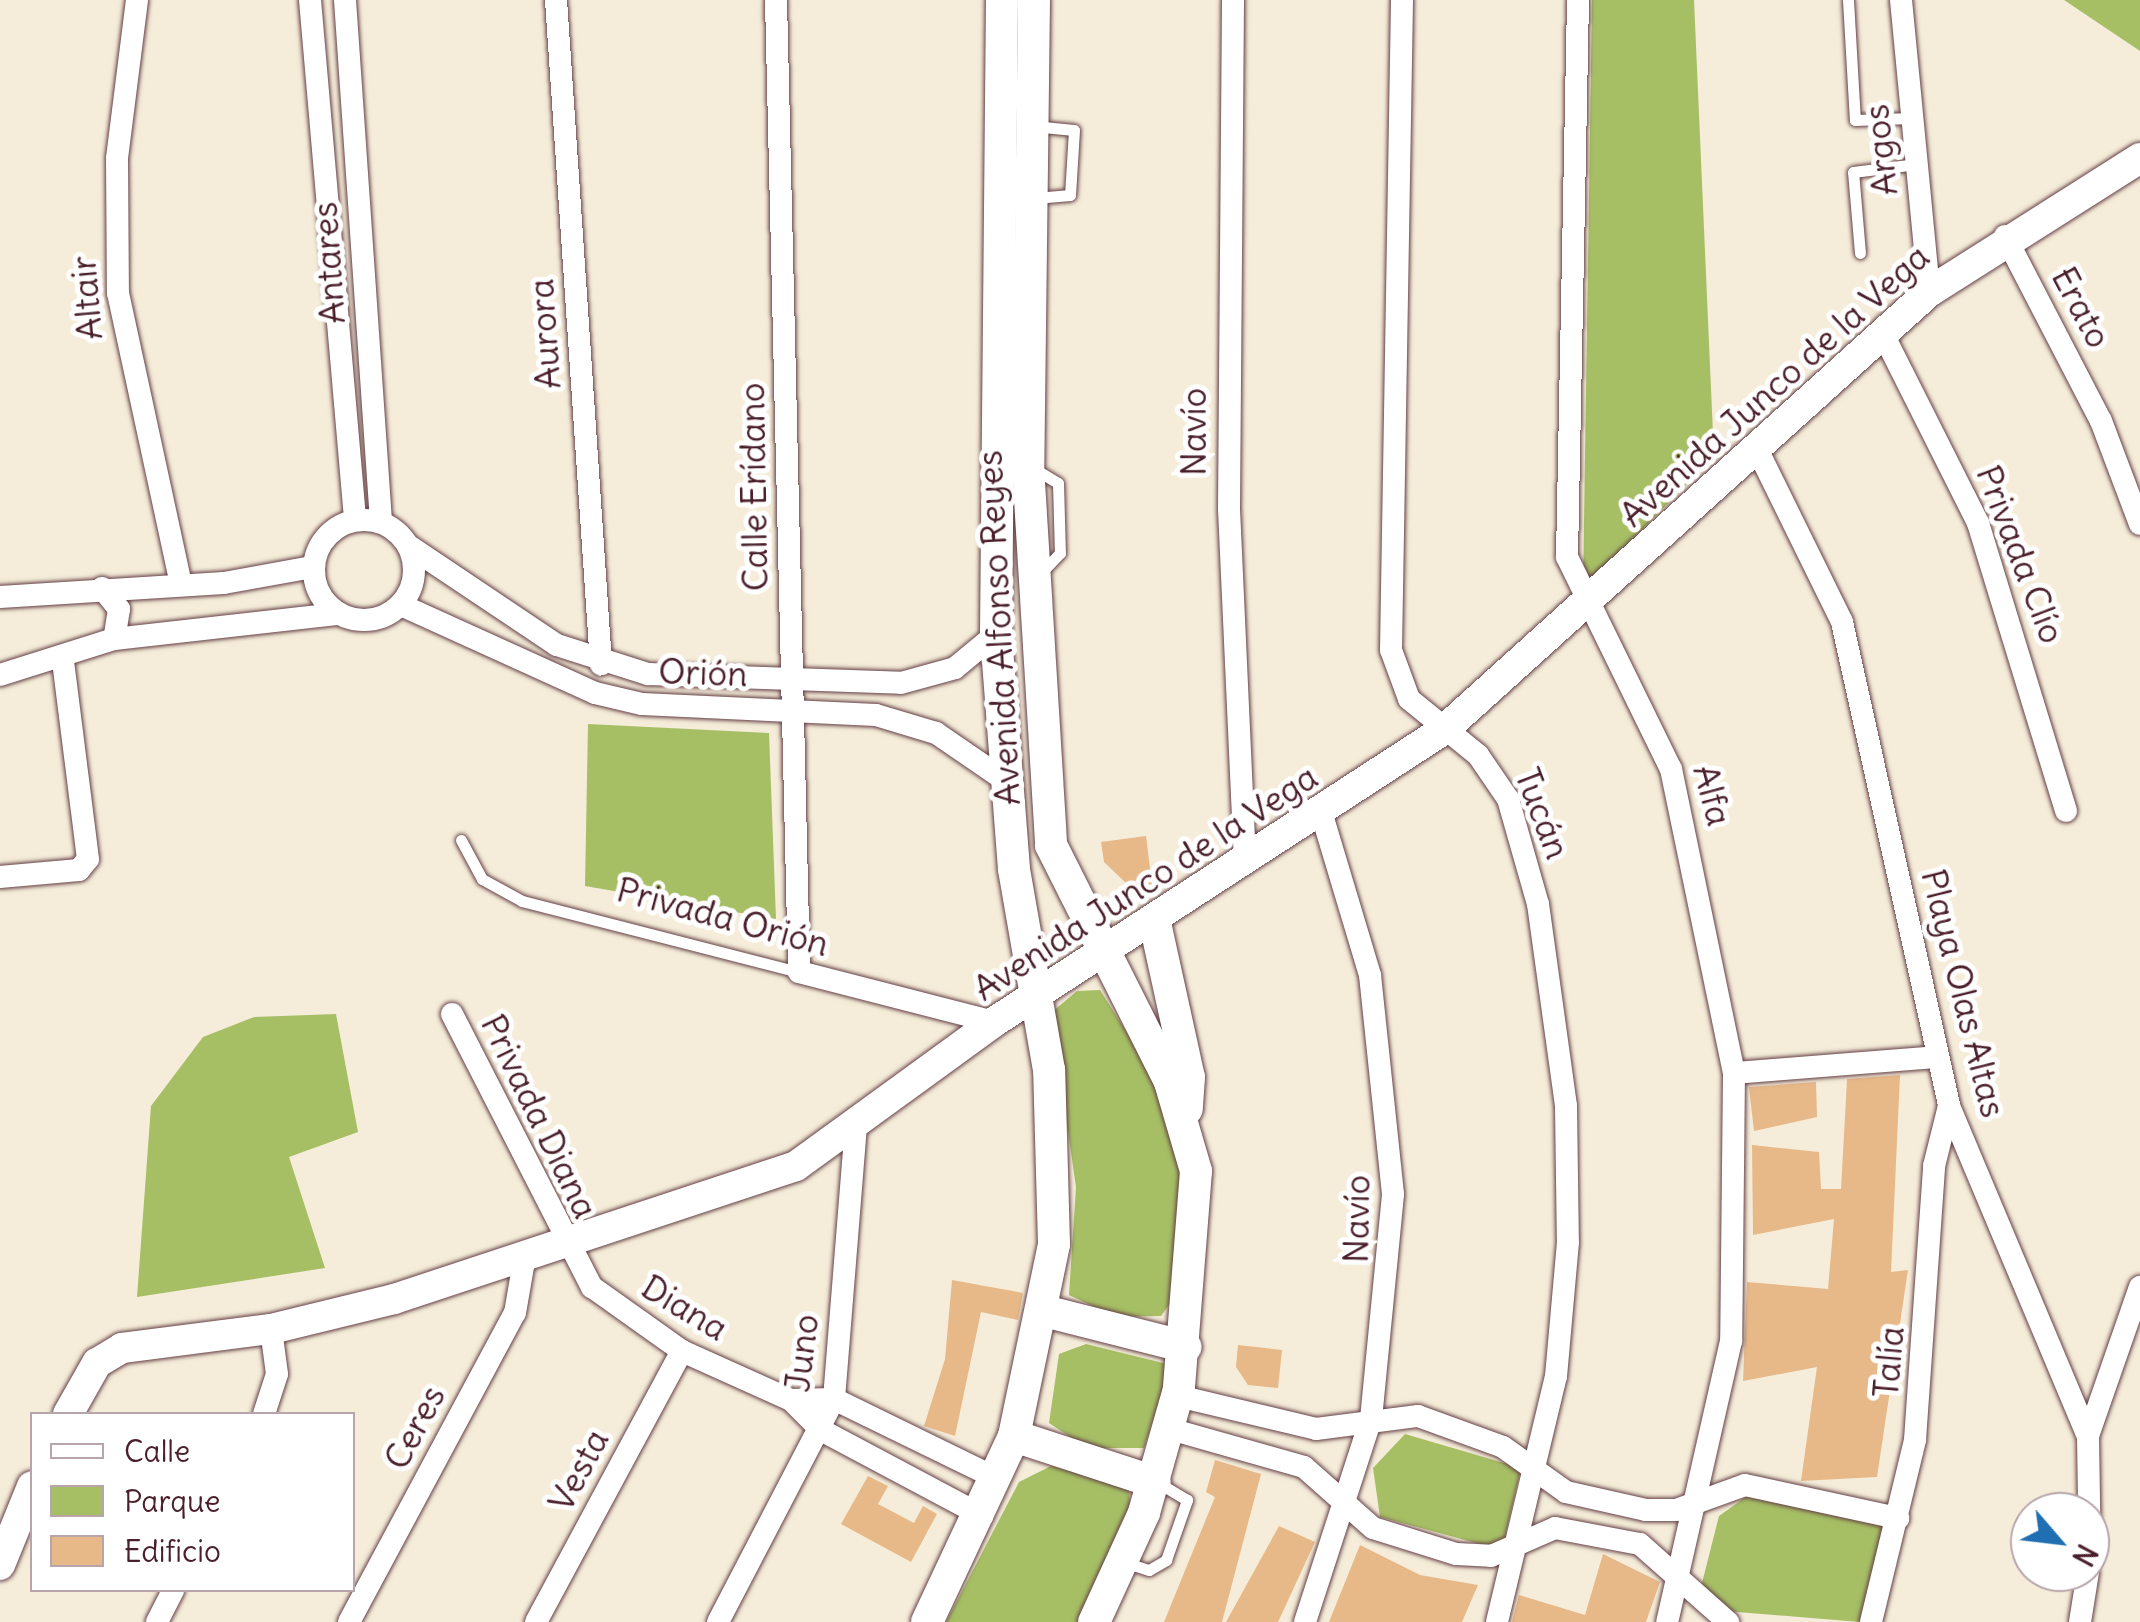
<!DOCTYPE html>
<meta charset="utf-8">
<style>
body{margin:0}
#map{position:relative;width:2140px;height:1622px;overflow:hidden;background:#f5edd9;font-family:Delius,sans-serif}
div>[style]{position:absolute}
.green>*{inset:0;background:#a6bf65}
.building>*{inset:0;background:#e7b989}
.roads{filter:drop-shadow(0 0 2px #643e45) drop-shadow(0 0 2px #643e45)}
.service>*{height:11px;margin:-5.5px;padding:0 5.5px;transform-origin:5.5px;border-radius:5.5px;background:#fff}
.minor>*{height:22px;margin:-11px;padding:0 11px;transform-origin:11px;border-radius:11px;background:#fff}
.minor>.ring{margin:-11px;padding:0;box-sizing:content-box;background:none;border:22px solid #fff;border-radius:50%}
.tertiary>*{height:30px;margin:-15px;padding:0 15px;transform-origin:15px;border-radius:15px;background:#fff}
.secondary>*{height:32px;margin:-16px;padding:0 16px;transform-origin:16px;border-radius:16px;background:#fff}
span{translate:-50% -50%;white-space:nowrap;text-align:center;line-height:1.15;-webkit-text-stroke:10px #fff;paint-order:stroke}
.street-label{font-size:35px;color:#4a1f2b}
.legend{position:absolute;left:30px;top:1412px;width:325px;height:180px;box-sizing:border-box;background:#fff;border:2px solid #b7a5aa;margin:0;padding:12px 18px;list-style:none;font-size:30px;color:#4a1f2b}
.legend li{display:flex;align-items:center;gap:20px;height:50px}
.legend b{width:50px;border:2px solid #b7a5aa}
.north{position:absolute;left:2010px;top:1492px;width:100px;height:100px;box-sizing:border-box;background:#fff;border:2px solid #b7a5aa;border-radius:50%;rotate:118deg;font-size:28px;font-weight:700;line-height:40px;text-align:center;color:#4a1f2b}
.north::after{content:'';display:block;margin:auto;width:35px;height:45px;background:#1f6fb2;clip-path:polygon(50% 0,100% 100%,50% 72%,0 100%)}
</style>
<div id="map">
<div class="green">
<div style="clip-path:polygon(1592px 0,1694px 0,1714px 457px,1583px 589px)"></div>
<div style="clip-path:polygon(2064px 0,2140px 0,2140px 51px)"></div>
<div style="clip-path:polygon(588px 724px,769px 733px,776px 919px,585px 886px)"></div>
<div style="clip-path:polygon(1100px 990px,1176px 1110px,1193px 1271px,1161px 1316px,1116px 1317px,1069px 1295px,1076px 1187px,1051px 1013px,1077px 991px)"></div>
<div style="clip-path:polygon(336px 1014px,358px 1132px,289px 1157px,325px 1268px,137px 1297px,151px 1106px,203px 1037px,254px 1017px)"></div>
<div style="clip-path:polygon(1086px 1344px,1171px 1365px,1144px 1448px,1087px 1448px,1049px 1423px,1059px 1354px)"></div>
<div style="clip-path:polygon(1405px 1434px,1521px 1468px,1502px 1550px,1380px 1517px,1373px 1468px)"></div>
<div style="clip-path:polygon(1051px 1466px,1129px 1484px,1131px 1543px,1089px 1622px,946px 1622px,1019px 1482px)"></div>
<div style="clip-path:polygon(1747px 1496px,1887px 1527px,1860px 1622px,1725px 1611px,1702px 1583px,1719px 1516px)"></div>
</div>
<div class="building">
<div style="clip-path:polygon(1146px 836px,1152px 885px,1128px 885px,1104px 862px,1101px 842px)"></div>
<div style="clip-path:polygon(1900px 1075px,1891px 1272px,1908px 1270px,1877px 1477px,1801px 1481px,1817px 1367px,1743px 1381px,1747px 1282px,1828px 1289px,1834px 1219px,1753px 1235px,1752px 1145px,1819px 1152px,1821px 1189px,1841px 1189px,1847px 1079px)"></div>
<div style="clip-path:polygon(1816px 1082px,1817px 1117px,1754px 1131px,1749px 1087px)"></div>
<div style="clip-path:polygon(952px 1280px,1023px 1293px,1018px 1320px,981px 1312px,955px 1436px,924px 1426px,945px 1359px)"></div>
<div style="clip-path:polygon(1238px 1345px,1282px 1350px,1278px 1388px,1248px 1385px,1236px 1367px)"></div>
<div style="clip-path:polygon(1215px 1460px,1261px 1474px,1222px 1622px,1164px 1622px,1215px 1497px,1206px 1492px)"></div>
<div style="clip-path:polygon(868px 1476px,888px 1486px,878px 1504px,914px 1523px,923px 1506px,937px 1514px,911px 1562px,841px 1524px)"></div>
<div style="clip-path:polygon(1279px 1526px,1315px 1542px,1278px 1622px,1226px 1622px)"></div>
<div style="clip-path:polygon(1360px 1545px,1420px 1575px,1478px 1585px,1462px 1622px,1329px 1622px)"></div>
<div style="clip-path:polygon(1603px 1554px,1660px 1582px,1646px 1622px,1512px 1622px,1519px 1595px,1585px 1615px)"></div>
</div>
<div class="roads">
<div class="service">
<div style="left:1848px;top:0;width:120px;rotate:86.7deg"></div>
<div style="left:1855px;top:120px;width:56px;rotate:-2deg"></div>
<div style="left:1033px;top:126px;width:41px;rotate:5.6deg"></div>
<div style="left:1074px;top:130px;width:65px;rotate:93.5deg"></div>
<div style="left:1070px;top:195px;width:35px;rotate:175deg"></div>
<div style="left:1860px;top:253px;width:81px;rotate:-94.9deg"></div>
<div style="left:1853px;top:172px;width:64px;rotate:-7.2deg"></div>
<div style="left:1033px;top:468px;width:29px;rotate:31deg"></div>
<div style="left:1058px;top:483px;width:70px;rotate:88.4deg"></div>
<div style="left:1060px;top:553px;width:30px;rotate:134deg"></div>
<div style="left:461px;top:840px;width:44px;rotate:61.7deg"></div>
<div style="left:482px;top:879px;width:46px;rotate:28.8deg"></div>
<div style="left:522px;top:901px;width:286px;rotate:14.4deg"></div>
<div style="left:1127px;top:1563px;width:23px;rotate:18deg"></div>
<div style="left:1149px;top:1570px;width:20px;rotate:-30deg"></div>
<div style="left:1166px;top:1560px;width:64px;rotate:-70.7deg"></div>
<div style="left:1187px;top:1500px;width:33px;rotate:-149deg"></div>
</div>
<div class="minor">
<div style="left:137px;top:0;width:160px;rotate:97.2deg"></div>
<div style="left:117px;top:159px;width:134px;rotate:89.6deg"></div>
<div style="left:118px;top:293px;width:299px;rotate:77.8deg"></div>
<div style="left:310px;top:0;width:521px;rotate:85.04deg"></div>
<div style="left:345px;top:0;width:523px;rotate:86.05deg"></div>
<div style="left:556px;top:0;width:666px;rotate:86.12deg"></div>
<div style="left:776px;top:0;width:972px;rotate:88.64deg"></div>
<div style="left:799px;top:972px;width:201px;rotate:14.4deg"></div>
<div style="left:1233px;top:0;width:509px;rotate:90.45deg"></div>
<div style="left:1229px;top:509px;width:355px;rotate:87.4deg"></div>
<div style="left:1402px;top:0;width:650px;rotate:90.97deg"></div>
<div style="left:1391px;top:650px;width:52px;rotate:69.8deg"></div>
<div style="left:1409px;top:699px;width:89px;rotate:39.1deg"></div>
<div style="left:1478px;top:755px;width:53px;rotate:55.7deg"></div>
<div style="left:1508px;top:799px;width:109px;rotate:74.1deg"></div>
<div style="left:1538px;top:904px;width:204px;rotate:82.1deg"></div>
<div style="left:1566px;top:1106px;width:136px;rotate:89.2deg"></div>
<div style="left:1568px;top:1242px;width:135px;rotate:95.1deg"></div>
<div style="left:1556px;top:1376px;width:253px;rotate:103.5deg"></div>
<div style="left:1578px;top:0;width:557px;rotate:91.13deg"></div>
<div style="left:1567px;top:557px;width:236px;rotate:63.9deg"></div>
<div style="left:1671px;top:769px;width:310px;rotate:78.3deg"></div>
<div style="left:1734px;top:1073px;width:268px;rotate:90.6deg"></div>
<div style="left:1731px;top:1341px;width:288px;rotate:102.8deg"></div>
<div style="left:1901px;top:0;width:293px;rotate:84.5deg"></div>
<div style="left:2005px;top:236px;width:208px;rotate:62.6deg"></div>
<div style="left:2101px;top:421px;width:110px;rotate:69.3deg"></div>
<div style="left:1883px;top:334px;width:212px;rotate:63.3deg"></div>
<div style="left:1978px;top:523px;width:301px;rotate:73deg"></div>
<div style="left:1755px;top:445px;width:197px;rotate:63.8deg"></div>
<div style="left:1842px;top:622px;width:496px;rotate:77.5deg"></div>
<div style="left:1949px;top:1106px;width:358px;rotate:67.2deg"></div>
<div style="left:2088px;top:1436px;width:122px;rotate:89.1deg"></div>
<div class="ring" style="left:314px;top:520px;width:78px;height:78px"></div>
<div style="left:409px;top:546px;width:178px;rotate:33.8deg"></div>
<div style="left:557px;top:645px;width:96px;rotate:17.7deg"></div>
<div style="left:648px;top:674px;width:253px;rotate:2deg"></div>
<div style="left:901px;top:683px;width:56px;rotate:-15.5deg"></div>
<div style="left:955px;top:668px;width:53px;rotate:-39.7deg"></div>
<div style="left:102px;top:588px;width:27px;rotate:51deg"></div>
<div style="left:119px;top:609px;width:30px;rotate:99deg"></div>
<div style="left:0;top:597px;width:224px;rotate:-3.6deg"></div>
<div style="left:224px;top:583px;width:89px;rotate:-10.3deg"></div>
<div style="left:401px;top:605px;width:213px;rotate:24.4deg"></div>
<div style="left:595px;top:693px;width:48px;rotate:13.2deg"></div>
<div style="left:642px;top:704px;width:234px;rotate:2.7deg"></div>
<div style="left:876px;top:715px;width:63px;rotate:16.7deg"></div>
<div style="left:936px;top:733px;width:85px;rotate:34.4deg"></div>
<div style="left:0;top:675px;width:120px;rotate:-17.5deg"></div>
<div style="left:114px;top:639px;width:224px;rotate:-6.4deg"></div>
<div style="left:0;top:877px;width:79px;rotate:-5.1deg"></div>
<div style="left:79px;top:870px;width:14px;rotate:-51deg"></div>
<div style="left:88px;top:859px;width:199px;rotate:-97.2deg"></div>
<div style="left:452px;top:1014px;width:307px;rotate:62.9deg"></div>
<div style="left:592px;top:1287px;width:110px;rotate:35.4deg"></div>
<div style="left:682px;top:1351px;width:120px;rotate:24.2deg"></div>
<div style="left:791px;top:1400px;width:42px;rotate:45deg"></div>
<div style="left:821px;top:1430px;width:183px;rotate:28deg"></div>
<div style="left:1734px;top:1073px;width:204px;rotate:-4.5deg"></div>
<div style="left:1178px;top:1396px;width:142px;rotate:13.4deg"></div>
<div style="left:1316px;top:1429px;width:103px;rotate:-7.3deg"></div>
<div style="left:1418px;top:1416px;width:90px;rotate:20deg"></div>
<div style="left:1503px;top:1447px;width:77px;rotate:35.5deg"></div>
<div style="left:1566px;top:1492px;width:82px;rotate:12.7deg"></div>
<div style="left:1646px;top:1510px;width:30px"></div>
<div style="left:1676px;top:1510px;width:73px;rotate:-19.9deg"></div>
<div style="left:1745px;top:1485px;width:157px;rotate:12.2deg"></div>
<div style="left:791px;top:1400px;width:43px;rotate:-1.3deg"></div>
<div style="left:834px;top:1399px;width:182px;rotate:26deg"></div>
<div style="left:264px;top:1414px;width:42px;rotate:-72deg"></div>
<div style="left:277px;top:1374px;width:45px;rotate:-97.6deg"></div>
<div style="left:1170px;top:1429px;width:139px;rotate:15.8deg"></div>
<div style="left:1304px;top:1467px;width:92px;rotate:41.5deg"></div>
<div style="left:1373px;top:1528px;width:87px;rotate:17.4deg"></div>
<div style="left:1456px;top:1554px;width:35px;rotate:3deg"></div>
<div style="left:1491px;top:1556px;width:70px;rotate:-23.6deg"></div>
<div style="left:1555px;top:1528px;width:86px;rotate:10.7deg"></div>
<div style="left:1640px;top:1544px;width:118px;rotate:41.6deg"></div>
<div style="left:2088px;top:1436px;width:158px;rotate:-70.8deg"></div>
<div style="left:157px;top:1622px;width:36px;rotate:-63deg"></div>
<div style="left:349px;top:1622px;width:351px;rotate:-61.8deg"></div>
<div style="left:515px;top:1313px;width:53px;rotate:-80.2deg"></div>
<div style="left:536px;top:1622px;width:308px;rotate:-61.7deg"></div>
<div style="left:718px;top:1622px;width:251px;rotate:-62.5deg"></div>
<div style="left:834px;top:1399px;width:274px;rotate:-85.4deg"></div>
<div style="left:1305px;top:1622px;width:213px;rotate:-72deg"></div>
<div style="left:1371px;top:1419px;width:226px;rotate:-84.4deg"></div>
<div style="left:1393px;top:1194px;width:220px;rotate:-96deg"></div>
<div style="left:1370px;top:975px;width:167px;rotate:-106.7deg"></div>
<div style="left:1871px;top:1622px;width:187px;rotate:-76.4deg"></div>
<div style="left:1915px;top:1440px;width:275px;rotate:-86deg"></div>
<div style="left:1934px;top:1166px;width:62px;rotate:-76deg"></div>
<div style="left:2080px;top:1622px;width:51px;rotate:-80.9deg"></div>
</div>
<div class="tertiary">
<div style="left:68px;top:1414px;width:59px;rotate:-60.4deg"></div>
<div style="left:97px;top:1363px;width:29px;rotate:-31deg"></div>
<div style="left:122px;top:1348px;width:150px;rotate:-7.3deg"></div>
<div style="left:271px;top:1329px;width:127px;rotate:-13.7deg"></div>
<div style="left:394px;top:1299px;width:423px;rotate:-18.3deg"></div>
<div style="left:796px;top:1166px;width:245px;rotate:-36deg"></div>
<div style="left:994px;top:1022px;width:538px;rotate:-33.01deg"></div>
<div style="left:1445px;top:729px;width:652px;rotate:-42.08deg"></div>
<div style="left:1929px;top:292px;width:250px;rotate:-32.4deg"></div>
<div style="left:0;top:1565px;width:85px;rotate:-67.9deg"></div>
</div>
<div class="secondary">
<div style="left:1034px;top:0;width:466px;rotate:90.7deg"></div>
<div style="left:1028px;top:466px;width:380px;rotate:86.5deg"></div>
<div style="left:1051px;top:845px;width:265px;rotate:63.3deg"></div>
<div style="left:1170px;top:1082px;width:93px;rotate:73.7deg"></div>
<div style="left:1196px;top:1171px;width:219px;rotate:94.5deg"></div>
<div style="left:1179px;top:1389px;width:129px;rotate:105.8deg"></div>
<div style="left:1144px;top:1513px;width:120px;rotate:114.6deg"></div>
<div style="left:1155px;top:923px;width:158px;rotate:77.6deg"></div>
<div style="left:1189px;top:1077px;width:32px;rotate:94deg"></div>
<div style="left:1044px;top:1311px;width:146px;rotate:14.2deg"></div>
<div style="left:1014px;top:1436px;width:148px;rotate:18.1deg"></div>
<div style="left:927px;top:1622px;width:205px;rotate:-64.9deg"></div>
<div style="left:1014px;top:1436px;width:196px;rotate:-78.2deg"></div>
<div style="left:1054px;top:1244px;width:174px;rotate:-91.6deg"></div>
<div style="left:1049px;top:1070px;width:204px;rotate:-99.9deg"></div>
<div style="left:1014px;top:869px;width:236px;rotate:-94.4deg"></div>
<div style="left:996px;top:634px;width:634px;rotate:-89.46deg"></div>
</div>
</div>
<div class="street-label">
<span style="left:1880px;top:150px;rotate:-96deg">Argos</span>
<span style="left:328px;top:263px;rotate:-94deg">Antares</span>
<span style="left:86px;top:298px;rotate:-95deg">Altair</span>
<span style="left:2082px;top:307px;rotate:62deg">Erato</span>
<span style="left:544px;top:334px;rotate:-94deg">Aurora</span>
<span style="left:1774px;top:385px;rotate:-42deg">Avenida Junco de la Vega</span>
<span style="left:1193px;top:432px;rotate:-90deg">Navío</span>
<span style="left:753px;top:487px;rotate:-91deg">Calle Erídano</span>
<span style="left:2021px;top:554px;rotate:69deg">Privada Clío</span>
<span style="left:998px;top:628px;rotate:-93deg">Avenida Alfonso Reyes</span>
<span style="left:703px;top:672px;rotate:2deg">Orión</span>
<span style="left:1713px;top:795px;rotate:75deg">Alfa</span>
<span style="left:1543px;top:813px;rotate:69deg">Tucán</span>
<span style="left:1145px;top:882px;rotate:-33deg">Avenida Junco de la Vega</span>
<span style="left:723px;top:916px;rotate:15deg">Privada Orión</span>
<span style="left:1964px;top:993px;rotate:76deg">Playa Olas Altas</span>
<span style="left:540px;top:1116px;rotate:64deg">Privada Diana</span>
<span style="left:1356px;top:1219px;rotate:-89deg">Navío</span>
<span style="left:685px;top:1307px;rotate:31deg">Diana</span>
<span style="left:801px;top:1353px;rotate:-83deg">Juno</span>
<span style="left:1888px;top:1362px;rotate:-85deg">Talía</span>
<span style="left:414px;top:1427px;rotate:-62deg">Ceres</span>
<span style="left:578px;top:1470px;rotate:-62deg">Vesta</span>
</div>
<ul class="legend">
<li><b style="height:12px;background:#fff"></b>Calle</li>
<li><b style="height:28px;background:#a6bf65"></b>Parque</li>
<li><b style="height:28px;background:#e7b989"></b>Edificio</li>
</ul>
<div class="north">N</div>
</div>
